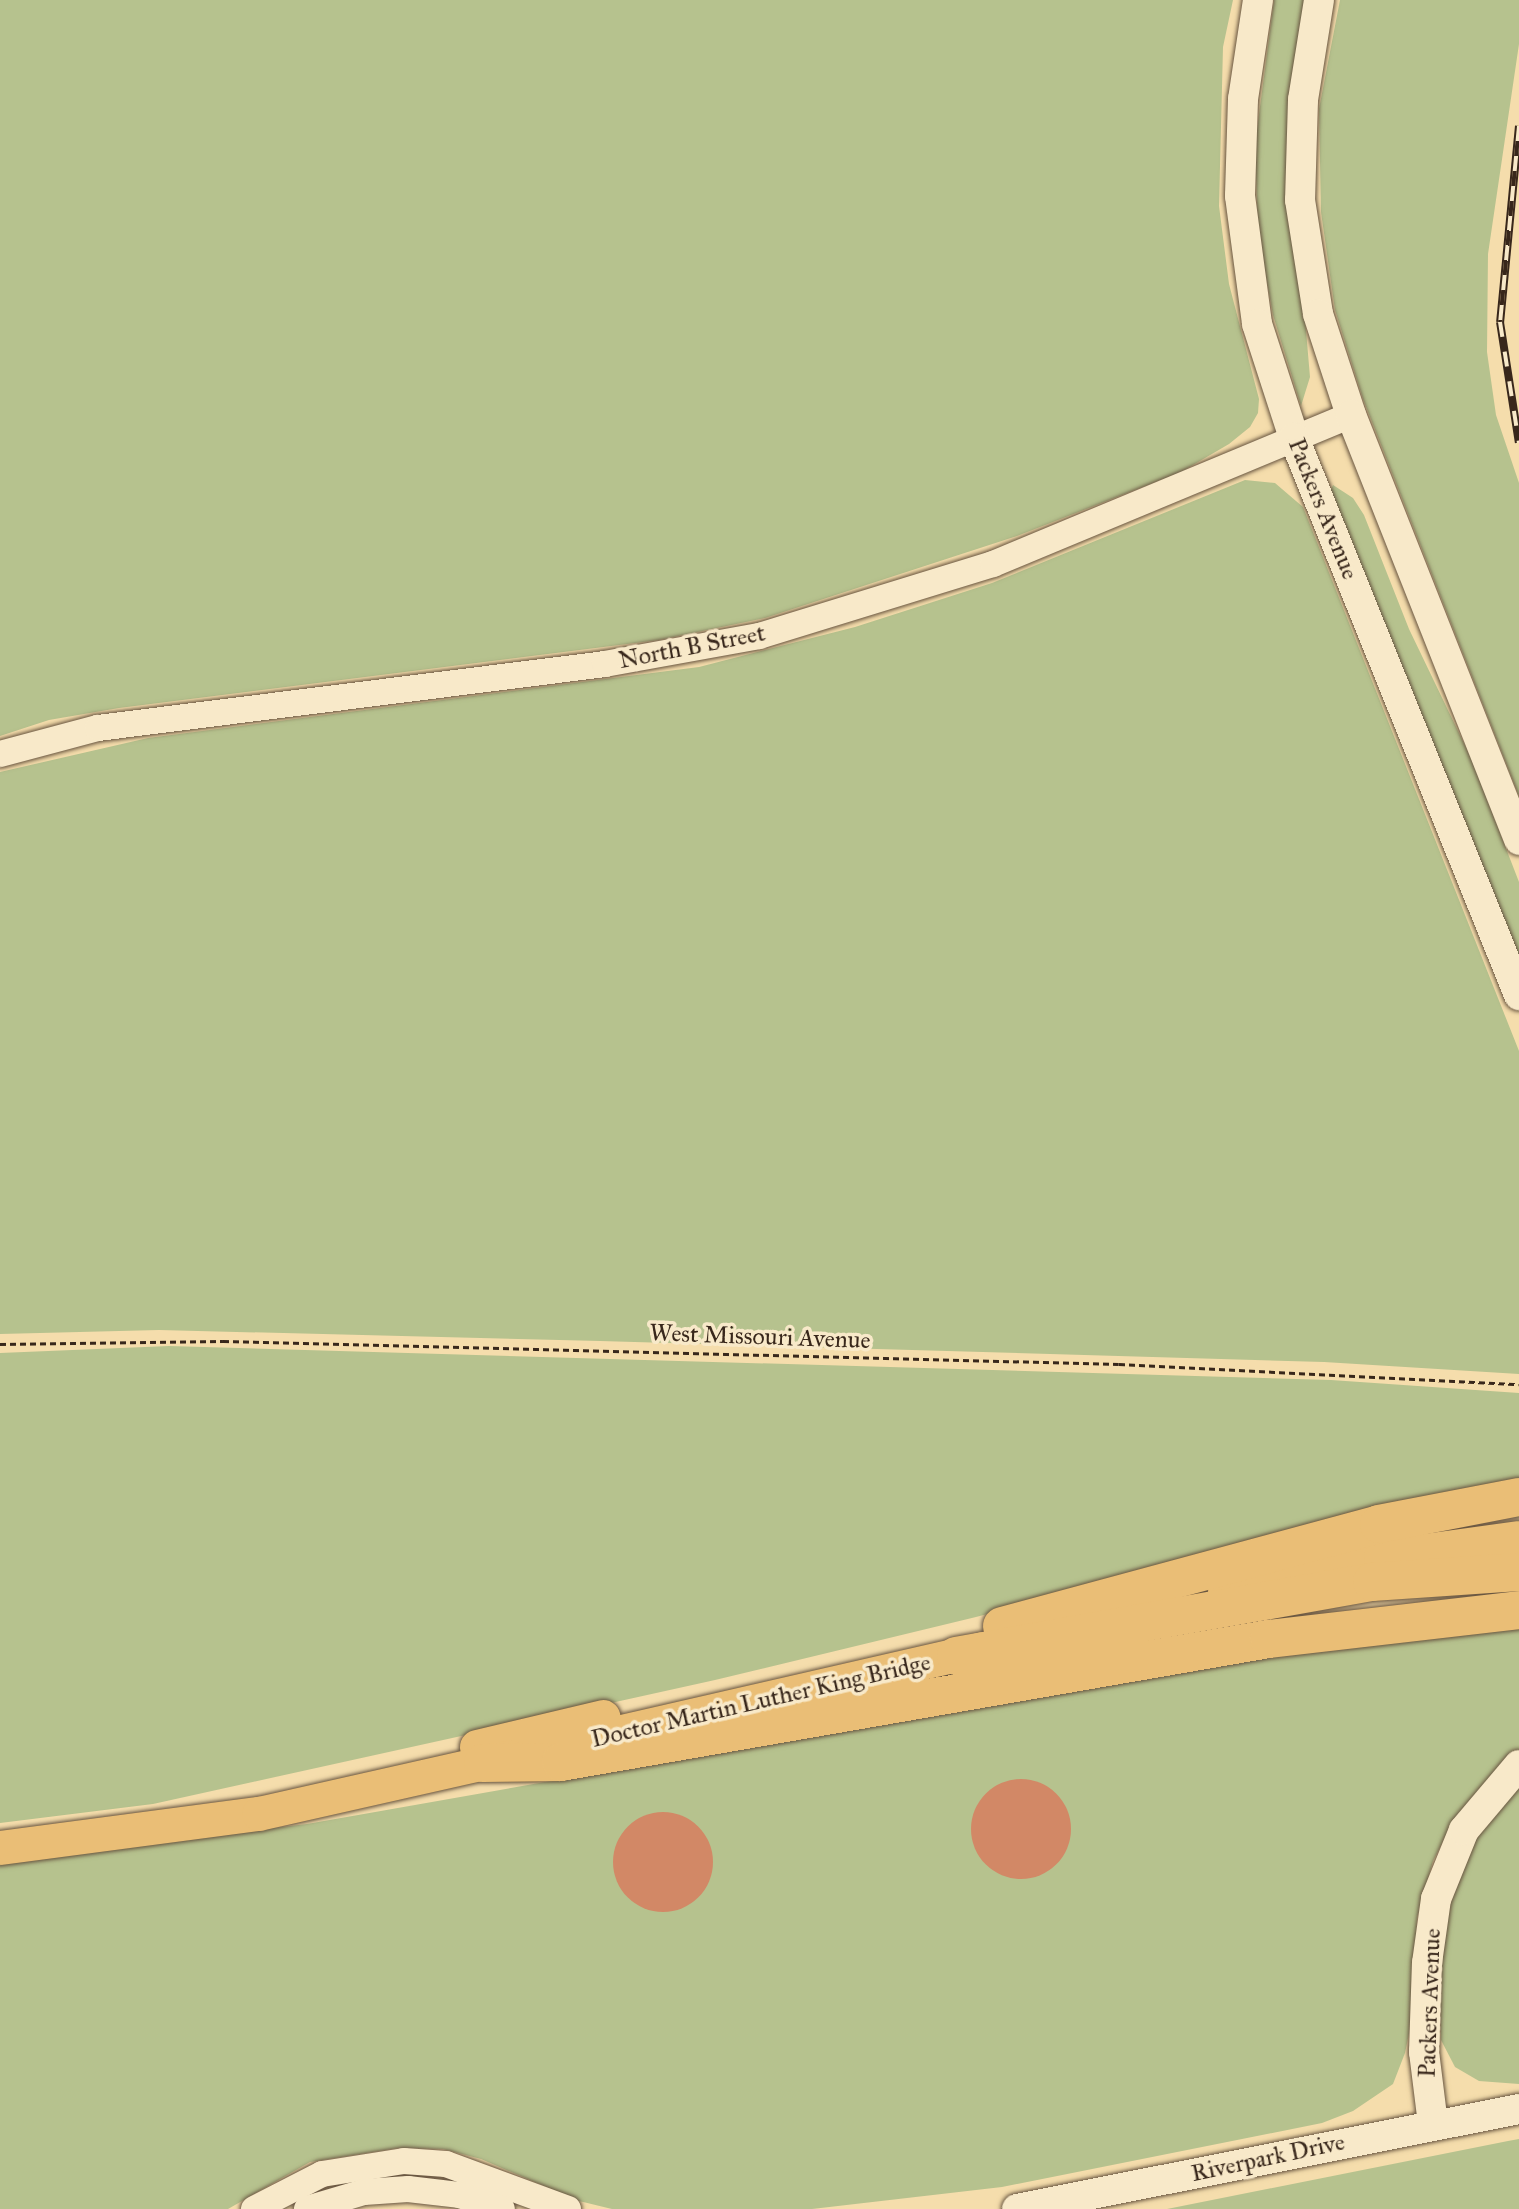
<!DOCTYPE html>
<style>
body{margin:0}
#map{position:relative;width:1519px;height:2209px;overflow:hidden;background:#f5ddac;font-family:"IM FELL Great Primer",serif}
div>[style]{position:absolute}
.green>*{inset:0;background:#b6c28e}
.building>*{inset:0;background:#d28866}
.round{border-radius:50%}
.path>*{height:3px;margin-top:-1.5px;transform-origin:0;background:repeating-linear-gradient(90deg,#38271b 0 6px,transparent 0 10px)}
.roads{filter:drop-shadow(0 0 2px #67543f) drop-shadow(0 0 2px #67543f)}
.tertiary>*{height:26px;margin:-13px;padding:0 13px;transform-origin:13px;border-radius:13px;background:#f8e9c9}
.secondary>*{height:30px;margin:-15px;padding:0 15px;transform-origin:15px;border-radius:15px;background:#f8e9c9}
.primary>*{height:34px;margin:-17px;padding:0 17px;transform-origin:17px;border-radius:17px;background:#eabe76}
.motorway>*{height:38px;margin:-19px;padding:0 19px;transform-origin:19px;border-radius:19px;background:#eabe76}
.rail>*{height:8px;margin-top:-4px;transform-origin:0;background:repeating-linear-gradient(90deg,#f8e9c9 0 15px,#38271b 0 30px);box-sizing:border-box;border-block:2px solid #38271b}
span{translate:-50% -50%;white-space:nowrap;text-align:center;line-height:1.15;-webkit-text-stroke:7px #f8e9c9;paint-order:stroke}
.street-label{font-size:24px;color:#38271b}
</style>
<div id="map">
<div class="green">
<div style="clip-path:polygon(0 0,1233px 0,1223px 47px,1219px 206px,1229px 284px,1259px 399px,1258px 413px,1250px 427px,1229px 444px,1181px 472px,1017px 536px,765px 618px,659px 640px,119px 708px,49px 720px,0 736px)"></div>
<div style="clip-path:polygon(1274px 0,1305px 0,1305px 319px,1310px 377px,1301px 406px,1273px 315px,1258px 233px,1255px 145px)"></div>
<div style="clip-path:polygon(1340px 0,1519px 0,1519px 44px,1488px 254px,1487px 352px,1496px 415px,1519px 483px,1519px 796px,1363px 399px,1335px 310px,1321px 212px,1319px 109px)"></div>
<div style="clip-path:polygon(1245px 480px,1275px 483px,1303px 507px,1519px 1051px,1519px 1374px,1324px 1362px,600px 1341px,159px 1330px,0 1334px,0 772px,148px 738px,699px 667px,855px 627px,992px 583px)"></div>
<div style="clip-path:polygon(1333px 485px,1353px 498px,1364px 515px,1409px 629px,1471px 758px,1519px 882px,1519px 965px,1330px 492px)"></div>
<div style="clip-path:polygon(169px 1346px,1331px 1380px,1519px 1393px,1519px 1483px,1358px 1514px,976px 1617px,715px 1680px,153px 1804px,0 1823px,0 1353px)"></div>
<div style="clip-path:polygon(1519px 1628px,1519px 1750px,1454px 1820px,1433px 1861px,1417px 1918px,1413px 2014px,1405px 2053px,1393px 2084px,1353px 2111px,1322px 2123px,1002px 2187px,812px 2209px,612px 2209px,579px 2201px,481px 2159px,443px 2149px,398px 2148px,310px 2162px,228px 2209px,0 2209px,0 1860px,307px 1824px,1196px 1667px)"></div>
<div style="clip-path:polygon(1519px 1786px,1519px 2084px,1479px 2081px,1455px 2067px,1441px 2040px,1439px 1971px,1443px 1915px,1483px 1822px)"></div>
<div style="clip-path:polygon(1519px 2139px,1519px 2209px,1167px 2209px,1508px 2141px)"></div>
</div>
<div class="building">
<div class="round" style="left:971px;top:1779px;width:100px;height:100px"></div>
<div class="round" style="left:613px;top:1812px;width:100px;height:100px"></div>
</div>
<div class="path">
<div style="left:0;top:1344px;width:223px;rotate:-0.8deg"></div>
<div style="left:223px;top:1341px;width:896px;rotate:1.47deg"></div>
<div style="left:1119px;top:1364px;width:400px;rotate:2.9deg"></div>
</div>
<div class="roads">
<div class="tertiary">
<div style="left:0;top:754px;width:101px;rotate:-14.9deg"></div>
<div style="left:98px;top:728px;width:511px;rotate:-7.19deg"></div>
<div style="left:605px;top:664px;width:157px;rotate:-10.3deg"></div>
<div style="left:759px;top:636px;width:245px;rotate:-17.1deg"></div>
<div style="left:993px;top:564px;width:388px;rotate:-22.6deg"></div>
<div style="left:254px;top:2209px;width:76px;rotate:-27.2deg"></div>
<div style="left:322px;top:2174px;width:83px;rotate:-9deg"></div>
<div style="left:404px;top:2161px;width:42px;rotate:4.1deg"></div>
<div style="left:446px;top:2164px;width:130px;rotate:20.2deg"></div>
<div style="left:307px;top:2209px;width:59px;rotate:-16.6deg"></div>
<div style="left:364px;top:2192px;width:44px;rotate:-3.9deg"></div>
<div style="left:408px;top:2189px;width:51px;rotate:6.7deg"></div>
<div style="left:459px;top:2195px;width:45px;rotate:18deg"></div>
</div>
<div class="secondary">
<div style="left:1258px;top:0;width:100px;rotate:98.6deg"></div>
<div style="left:1243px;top:99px;width:97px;rotate:91.8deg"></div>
<div style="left:1240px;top:196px;width:129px;rotate:82.4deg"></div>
<div style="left:1257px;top:324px;width:120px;rotate:72deg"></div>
<div style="left:1294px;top:438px;width:601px;rotate:68deg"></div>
<div style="left:1319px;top:0;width:101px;rotate:99.1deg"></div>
<div style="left:1303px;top:100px;width:100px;rotate:91.7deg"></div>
<div style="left:1300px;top:200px;width:115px;rotate:81deg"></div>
<div style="left:1318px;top:314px;width:106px;rotate:71.9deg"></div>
<div style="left:1351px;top:415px;width:457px;rotate:68.4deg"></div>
<div style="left:1433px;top:2124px;width:73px;rotate:-97.1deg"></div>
<div style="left:1424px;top:2052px;width:89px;rotate:-88.1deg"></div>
<div style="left:1427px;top:1963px;width:65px;rotate:-82deg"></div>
<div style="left:1436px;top:1899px;width:74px;rotate:-67.9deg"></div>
<div style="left:1464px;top:1830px;width:85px;rotate:-49.8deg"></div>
<div style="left:1017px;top:2209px;width:512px;rotate:-11.27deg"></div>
</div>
<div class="primary">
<div style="left:1225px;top:1592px;width:160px;rotate:-12.6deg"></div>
<div style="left:1381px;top:1557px;width:139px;rotate:-7.8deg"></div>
<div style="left:578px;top:1742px;width:416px;rotate:-12.9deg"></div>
<div style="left:477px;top:1747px;width:130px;rotate:-13.3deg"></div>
<div style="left:0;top:1848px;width:261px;rotate:-7.5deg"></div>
<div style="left:259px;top:1814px;width:258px;rotate:-12.7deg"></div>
</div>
<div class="motorway">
<div style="left:1002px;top:1626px;width:391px;rotate:-15.1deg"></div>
<div style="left:1379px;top:1524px;width:143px;rotate:-10.9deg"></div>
<div style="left:956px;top:1656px;width:423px;rotate:-10.1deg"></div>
<div style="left:1372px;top:1582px;width:147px;rotate:-3.9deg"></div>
<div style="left:483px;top:1763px;width:78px;rotate:-0.7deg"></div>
<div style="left:561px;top:1762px;width:719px;rotate:-9.86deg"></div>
<div style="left:1269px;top:1639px;width:252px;rotate:-6.6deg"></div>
</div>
</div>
<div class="rail">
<div style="left:1519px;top:126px;width:197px;rotate:95.5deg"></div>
<div style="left:1500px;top:322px;width:122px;rotate:81.1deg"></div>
</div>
<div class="street-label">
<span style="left:1323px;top:509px;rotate:68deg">Packers Avenue</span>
<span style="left:692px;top:647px;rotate:-11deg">North B Street</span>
<span style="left:760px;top:1337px;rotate:2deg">West Missouri Avenue</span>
<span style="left:761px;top:1701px;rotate:-13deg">Doctor Martin Luther King Bridge</span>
<span style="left:1430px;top:2003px;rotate:-88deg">Packers Avenue</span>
<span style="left:1268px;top:2158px;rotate:-12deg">Riverpark Drive</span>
</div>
</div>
